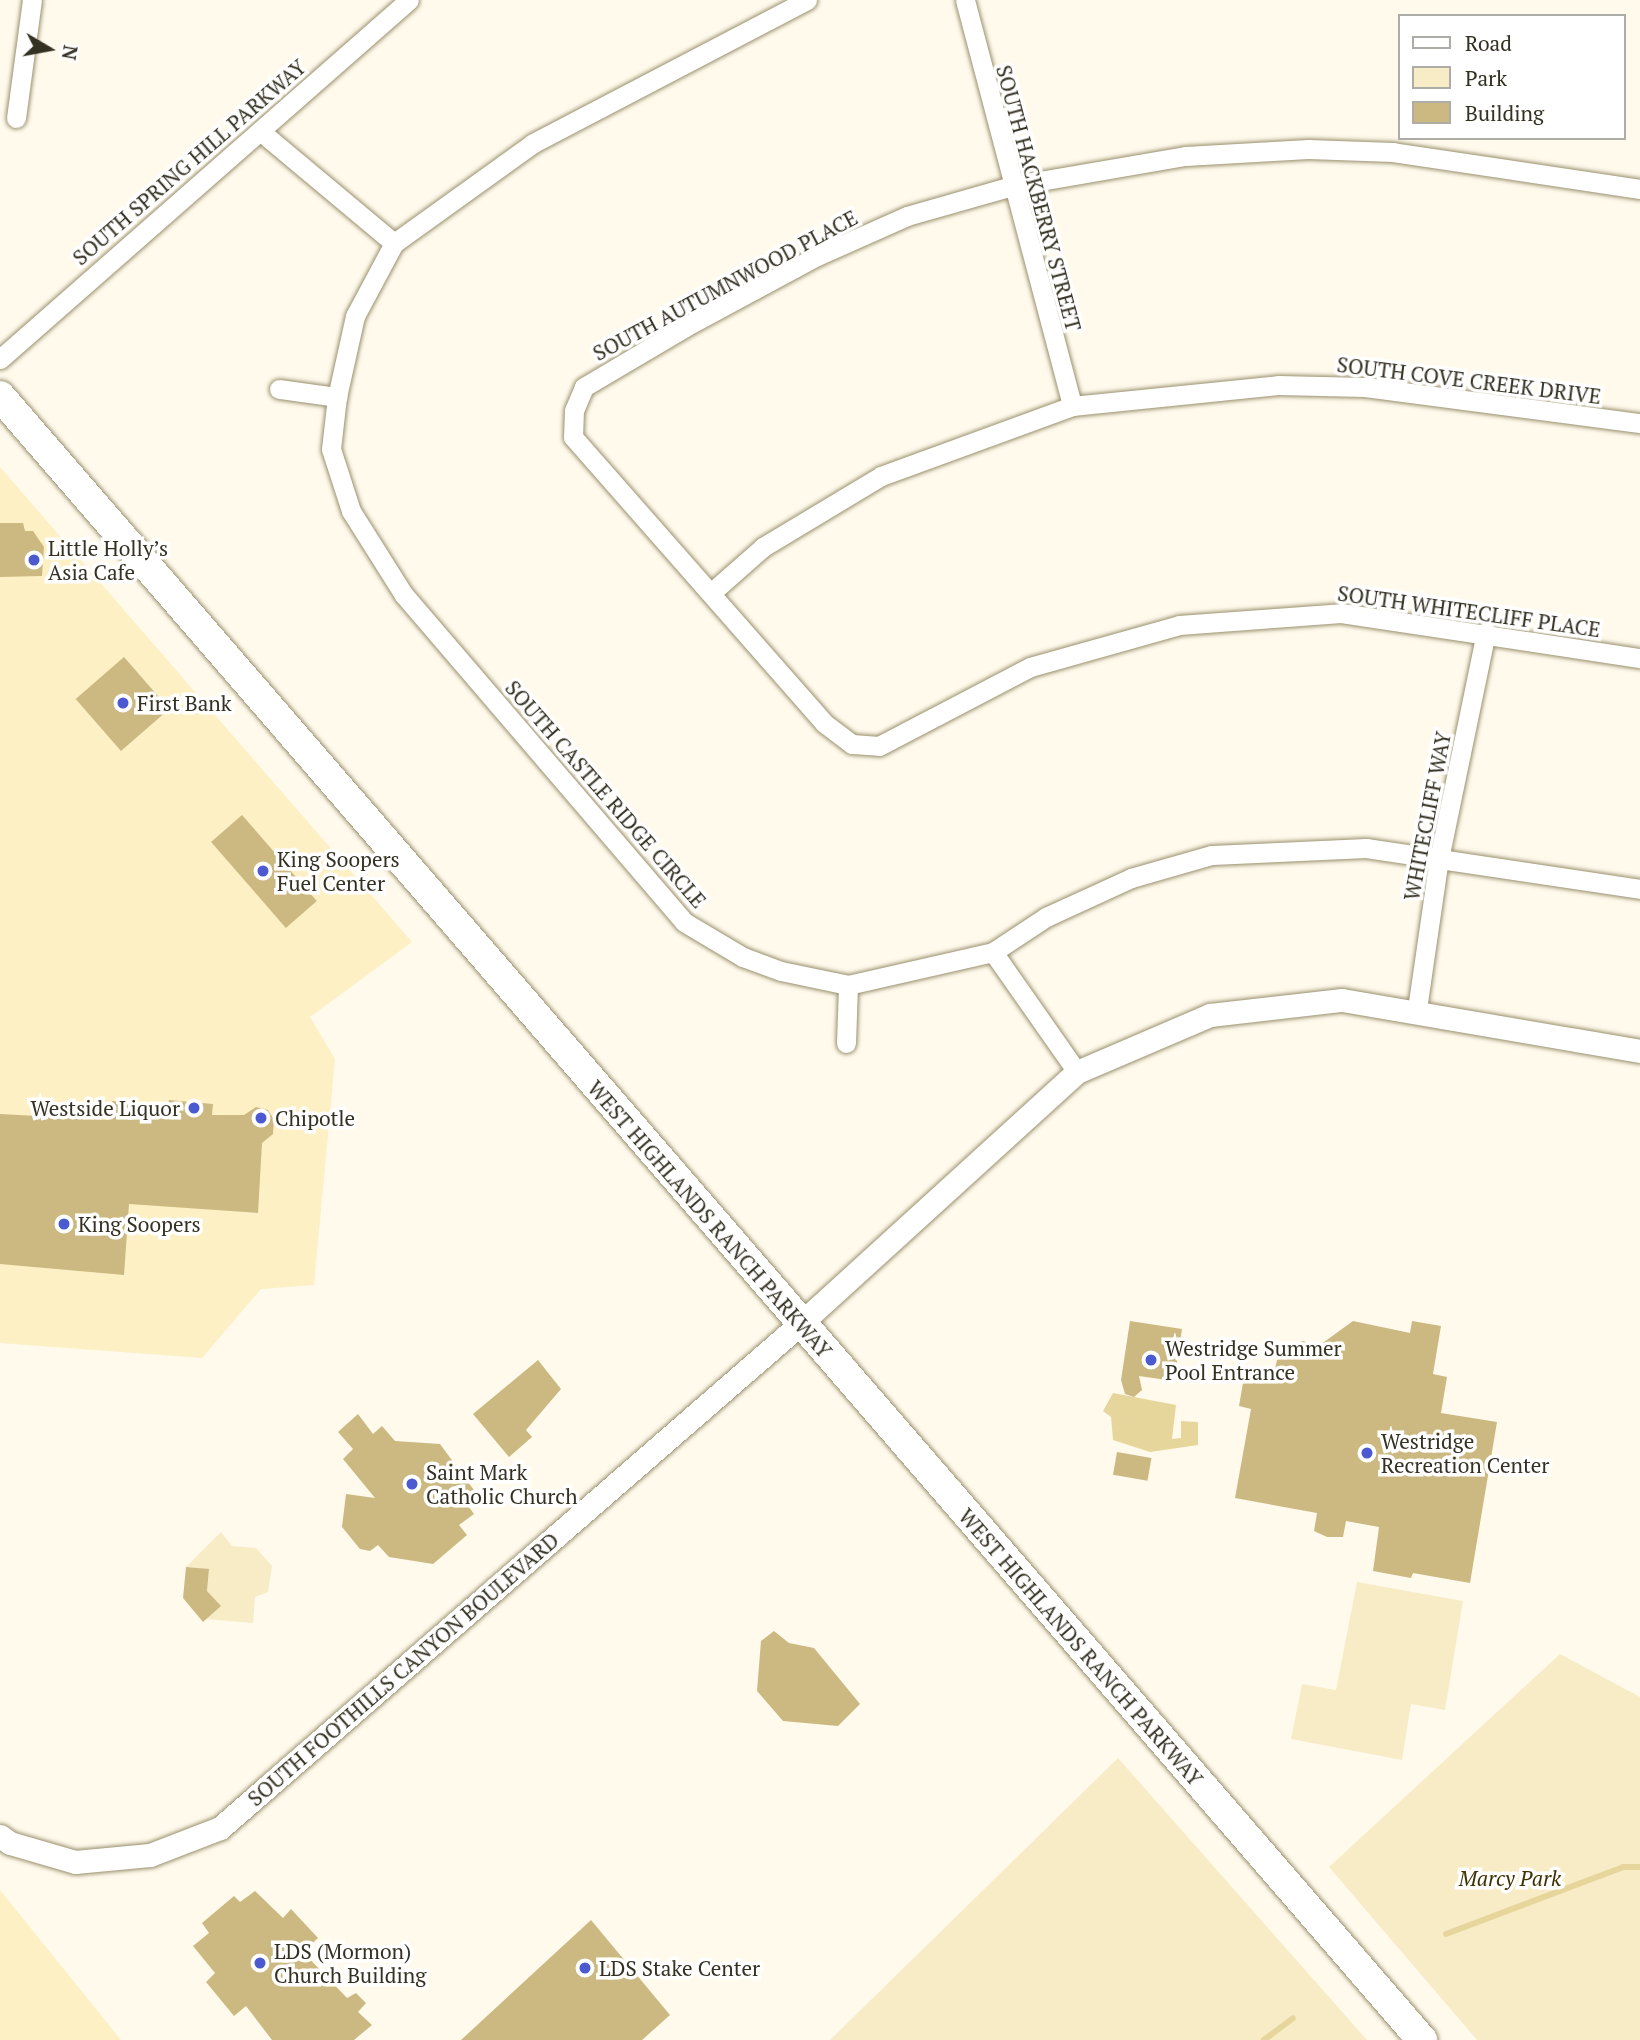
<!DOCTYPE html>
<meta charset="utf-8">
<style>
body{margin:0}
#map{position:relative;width:1640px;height:2040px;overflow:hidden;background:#fffaec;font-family:"PT Serif",serif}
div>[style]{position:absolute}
.built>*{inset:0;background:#fdf0c4}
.green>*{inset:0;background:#f8ecc7}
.water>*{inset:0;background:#e7d69c}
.stream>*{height:6px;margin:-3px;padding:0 3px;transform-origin:3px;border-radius:3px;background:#e7d69c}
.building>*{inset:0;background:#cbb981;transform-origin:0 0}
.roads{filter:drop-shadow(0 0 2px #9a906e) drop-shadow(0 0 2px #9a906e)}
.minor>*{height:19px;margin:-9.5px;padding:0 9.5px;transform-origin:9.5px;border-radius:9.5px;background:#fff}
.tertiary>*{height:23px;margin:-11.5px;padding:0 11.5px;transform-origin:11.5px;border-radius:11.5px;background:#fff}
.primary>*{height:30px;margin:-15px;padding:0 15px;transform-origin:15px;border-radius:15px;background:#fff}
.dots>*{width:19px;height:19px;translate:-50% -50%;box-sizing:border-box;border:4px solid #fff;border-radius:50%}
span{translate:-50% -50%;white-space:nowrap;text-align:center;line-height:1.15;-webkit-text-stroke:7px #fff;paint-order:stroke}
.street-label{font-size:21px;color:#343022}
.poi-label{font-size:21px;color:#343022}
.left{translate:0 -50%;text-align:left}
.right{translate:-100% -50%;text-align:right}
.park-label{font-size:21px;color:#3f3203;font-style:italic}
.legend{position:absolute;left:1398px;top:14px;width:228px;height:126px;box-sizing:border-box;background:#fff;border:2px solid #aeaca7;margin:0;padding:9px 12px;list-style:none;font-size:21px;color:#343022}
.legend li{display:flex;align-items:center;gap:14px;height:35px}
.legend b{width:35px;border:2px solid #aeaca7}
.north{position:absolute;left:14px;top:14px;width:70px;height:70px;-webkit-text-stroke:5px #fff;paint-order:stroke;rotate:100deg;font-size:19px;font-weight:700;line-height:28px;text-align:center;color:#343022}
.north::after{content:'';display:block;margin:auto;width:24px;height:32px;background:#343022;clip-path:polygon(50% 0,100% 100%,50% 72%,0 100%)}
</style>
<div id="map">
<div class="built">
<div style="clip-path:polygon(0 467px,412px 942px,310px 1017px,335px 1059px,314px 1285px,261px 1289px,202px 1358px,0 1343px)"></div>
<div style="clip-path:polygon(0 1890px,121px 2040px,0 2040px)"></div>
</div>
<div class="green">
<div style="clip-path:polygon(221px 1532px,232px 1546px,256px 1548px,272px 1566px,268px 1592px,255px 1597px,253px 1623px,206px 1619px,220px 1606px,207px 1591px,209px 1570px,186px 1567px)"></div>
<div style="clip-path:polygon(1357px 1582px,1463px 1601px,1445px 1710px,1411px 1704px,1402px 1760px,1291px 1739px,1302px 1684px,1336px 1690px)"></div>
<div style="clip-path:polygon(1560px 1654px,1640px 1697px,1640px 2040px,1477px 2040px,1329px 1867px)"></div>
<div style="clip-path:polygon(1118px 1758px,1367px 2040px,830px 2040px)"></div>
</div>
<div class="water">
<div style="clip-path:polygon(1113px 1393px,1176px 1405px,1172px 1439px,1181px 1438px,1181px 1421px,1198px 1422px,1198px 1445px,1150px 1452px,1113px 1440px,1111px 1417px,1103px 1411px)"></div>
</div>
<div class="stream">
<div style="left:1446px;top:1934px;width:189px;rotate:-20.7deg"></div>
<div style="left:1623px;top:1867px;width:17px"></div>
<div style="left:1264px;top:2040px;width:36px;rotate:-37deg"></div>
</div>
<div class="building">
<div style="clip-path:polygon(0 523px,23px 523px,25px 531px,33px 531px,44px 547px,42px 576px,0 577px)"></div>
<div style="left:124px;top:657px;width:69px;height:64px;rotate:49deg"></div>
<div style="left:242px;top:815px;width:114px;height:41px;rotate:49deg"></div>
<div style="clip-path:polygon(169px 1100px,213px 1104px,212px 1115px,244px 1115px,256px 1107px,268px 1110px,274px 1120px,273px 1134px,262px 1143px,258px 1213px,129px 1204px,124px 1275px,0 1264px,0 1114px,109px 1120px,112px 1101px,168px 1106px)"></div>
<div style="clip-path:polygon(1130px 1321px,1182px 1329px,1174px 1381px,1139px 1376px,1142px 1390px,1134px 1397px,1125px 1394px,1121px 1380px)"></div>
<div style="clip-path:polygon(1353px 1321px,1410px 1333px,1412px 1321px,1441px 1326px,1433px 1374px,1447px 1377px,1441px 1413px,1497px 1422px,1470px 1583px,1413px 1573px,1411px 1578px,1373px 1571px,1379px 1527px,1346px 1521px,1343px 1537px,1327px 1537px,1314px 1531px,1317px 1513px,1235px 1498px,1251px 1409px,1239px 1406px,1245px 1371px,1252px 1366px,1275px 1369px,1277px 1360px,1302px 1341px,1320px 1345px)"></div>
<div style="clip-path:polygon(538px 1360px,561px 1389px,526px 1430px,532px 1437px,509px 1457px,473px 1414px)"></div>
<div style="clip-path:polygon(358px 1414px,373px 1434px,382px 1426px,395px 1441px,440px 1444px,479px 1497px,468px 1506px,474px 1514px,459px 1525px,467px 1535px,433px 1564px,389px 1557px,378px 1545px,370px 1551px,360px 1549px,342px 1527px,346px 1494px,375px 1498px,343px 1459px,353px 1449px,338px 1432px)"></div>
<div style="left:1117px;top:1452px;width:35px;height:23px;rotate:10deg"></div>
<div style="clip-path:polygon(186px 1567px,209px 1569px,207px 1591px,221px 1606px,203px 1622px,183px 1598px)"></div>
<div style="clip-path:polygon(774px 1631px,789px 1643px,814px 1648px,860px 1704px,838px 1726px,783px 1721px,757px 1691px,761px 1641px)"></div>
<div style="clip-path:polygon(255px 1891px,283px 1918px,291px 1909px,318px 1938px,303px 1952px,347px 1998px,356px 1993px,366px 2003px,358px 2012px,372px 2025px,354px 2040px,272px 2040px,246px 2006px,234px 2016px,206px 1982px,215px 1973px,193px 1946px,209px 1933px,202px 1923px,234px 1896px,240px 1902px)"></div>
<div style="clip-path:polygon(591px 1920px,670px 2015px,642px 2040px,461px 2040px)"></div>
</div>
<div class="roads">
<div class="minor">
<div style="left:807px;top:0;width:310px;rotate:152.4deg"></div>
<div style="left:532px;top:144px;width:170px;rotate:144.3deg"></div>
<div style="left:394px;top:243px;width:83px;rotate:118.1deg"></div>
<div style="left:355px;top:316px;width:83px;rotate:102.5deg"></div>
<div style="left:337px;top:397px;width:52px;rotate:96.6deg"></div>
<div style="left:331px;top:449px;width:65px;rotate:72.1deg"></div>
<div style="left:351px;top:511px;width:99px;rotate:57.8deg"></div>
<div style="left:404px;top:595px;width:430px;rotate:49.4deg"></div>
<div style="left:684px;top:922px;width:69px;rotate:30.7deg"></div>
<div style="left:743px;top:957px;width:40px;rotate:20.2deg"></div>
<div style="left:781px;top:971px;width:68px;rotate:11.8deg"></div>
<div style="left:848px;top:985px;width:149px;rotate:-12.8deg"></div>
<div style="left:993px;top:952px;width:64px;rotate:-33.4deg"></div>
<div style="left:1046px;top:917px;width:94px;rotate:-24.6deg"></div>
<div style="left:1131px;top:878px;width:84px;rotate:-15.9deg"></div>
<div style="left:1212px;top:855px;width:154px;rotate:-2.6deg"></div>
<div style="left:1366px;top:848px;width:277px;rotate:8.5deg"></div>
<div style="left:965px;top:0;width:420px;rotate:75.2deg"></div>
<div style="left:16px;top:118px;width:119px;rotate:-82.3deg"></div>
<div style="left:260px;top:131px;width:175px;rotate:39.9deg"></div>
<div style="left:1640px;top:189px;width:250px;rotate:-171.5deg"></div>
<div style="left:1393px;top:152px;width:85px;rotate:-178deg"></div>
<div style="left:1308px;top:149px;width:123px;rotate:176.7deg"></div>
<div style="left:1185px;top:156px;width:176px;rotate:170.2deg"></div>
<div style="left:1012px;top:186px;width:109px;rotate:164.1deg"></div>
<div style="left:907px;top:216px;width:98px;rotate:156deg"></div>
<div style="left:817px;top:256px;width:148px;rotate:151.7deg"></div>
<div style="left:687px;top:326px;width:120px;rotate:149.4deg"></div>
<div style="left:584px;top:387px;width:25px;rotate:113deg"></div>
<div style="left:574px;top:410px;width:27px;rotate:92deg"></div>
<div style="left:573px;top:437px;width:381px;rotate:48.7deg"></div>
<div style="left:824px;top:723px;width:35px;rotate:37deg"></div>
<div style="left:852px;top:744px;width:27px;rotate:4deg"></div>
<div style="left:879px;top:746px;width:170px;rotate:-27.6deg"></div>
<div style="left:1030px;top:667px;width:155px;rotate:-15.7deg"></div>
<div style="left:1179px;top:625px;width:162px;rotate:-4.2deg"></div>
<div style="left:1341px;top:613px;width:302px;rotate:8.6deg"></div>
<div style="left:0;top:359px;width:544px;rotate:-41.28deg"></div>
<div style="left:279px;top:389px;width:59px;rotate:7.9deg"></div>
<div style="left:712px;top:592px;width:68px;rotate:-41.4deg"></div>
<div style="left:763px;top:547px;width:138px;rotate:-31deg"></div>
<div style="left:881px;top:476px;width:203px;rotate:-20.1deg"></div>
<div style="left:1072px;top:406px;width:207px;rotate:-5.8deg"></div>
<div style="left:1278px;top:385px;width:87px;rotate:1.3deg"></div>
<div style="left:1365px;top:387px;width:277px;rotate:7.5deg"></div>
<div style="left:993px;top:952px;width:146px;rotate:55deg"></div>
<div style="left:1417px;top:1009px;width:152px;rotate:-81.7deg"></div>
<div style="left:1439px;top:859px;width:232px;rotate:-78.3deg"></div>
<div style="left:846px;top:1043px;width:58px;rotate:-88deg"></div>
</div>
<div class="tertiary">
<div style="left:0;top:1836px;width:12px;rotate:35deg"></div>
<div style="left:10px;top:1843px;width:68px;rotate:16.3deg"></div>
<div style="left:75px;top:1862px;width:75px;rotate:-5.3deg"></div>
<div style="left:150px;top:1855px;width:75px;rotate:-21.1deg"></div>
<div style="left:220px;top:1828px;width:768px;rotate:-40.99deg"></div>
<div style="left:800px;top:1324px;width:374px;rotate:-42.3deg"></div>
<div style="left:1077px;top:1072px;width:145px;rotate:-23.2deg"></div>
<div style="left:1210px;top:1015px;width:133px;rotate:-6.5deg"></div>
<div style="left:1342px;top:1000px;width:302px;rotate:9.7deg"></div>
</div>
<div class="primary">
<div style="left:0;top:396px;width:2174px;rotate:49.14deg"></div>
</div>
</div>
<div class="dots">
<div style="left:34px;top:560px;background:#4b5ad0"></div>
<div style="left:123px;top:703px;background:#4b5ad0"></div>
<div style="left:263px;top:871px;background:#4b5ad0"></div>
<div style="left:194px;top:1108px;background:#4b5ad0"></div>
<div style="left:261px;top:1118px;background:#4b5ad0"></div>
<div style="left:64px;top:1224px;background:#4b5ad0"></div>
<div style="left:1151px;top:1360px;background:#4b5ad0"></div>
<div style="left:1367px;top:1453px;background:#4b5ad0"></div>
<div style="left:412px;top:1484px;background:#4b5ad0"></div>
<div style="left:260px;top:1963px;background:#4b5ad0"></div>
<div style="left:585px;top:1968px;background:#4b5ad0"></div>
</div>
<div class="street-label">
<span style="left:189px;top:162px;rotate:-41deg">SOUTH SPRING HILL PARKWAY</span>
<span style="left:1039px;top:198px;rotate:75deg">SOUTH HACKBERRY STREET</span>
<span style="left:725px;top:285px;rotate:-28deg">SOUTH AUTUMNWOOD PLACE</span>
<span style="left:1469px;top:380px;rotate:7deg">SOUTH COVE CREEK DRIVE</span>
<span style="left:1469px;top:611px;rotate:8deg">SOUTH WHITECLIFF PLACE</span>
<span style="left:606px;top:794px;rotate:49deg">SOUTH CASTLE RIDGE CIRCLE</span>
<span style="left:1427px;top:816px;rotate:-79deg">WHITECLIFF WAY</span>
<span style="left:710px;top:1219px;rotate:49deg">WEST HIGHLANDS RANCH PARKWAY</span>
<span style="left:1081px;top:1647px;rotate:49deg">WEST HIGHLANDS RANCH PARKWAY</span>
<span style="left:403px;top:1669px;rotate:-41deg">SOUTH FOOTHILLS CANYON BOULEVARD</span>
</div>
<div class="poi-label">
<span class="left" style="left:48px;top:560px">Little Holly’s<br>Asia Cafe</span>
<span class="left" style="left:137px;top:703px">First Bank</span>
<span class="left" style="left:277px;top:871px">King Soopers<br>Fuel Center</span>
<span class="right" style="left:180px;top:1108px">Westside Liquor</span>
<span class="left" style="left:275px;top:1118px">Chipotle</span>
<span class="left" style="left:78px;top:1224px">King Soopers</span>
<span class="left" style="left:1165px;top:1360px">Westridge Summer<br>Pool Entrance</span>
<span class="left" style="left:1381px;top:1453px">Westridge<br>Recreation Center</span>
<span class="left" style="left:426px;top:1484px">Saint Mark<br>Catholic Church</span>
<span class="left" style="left:274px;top:1963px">LDS (Mormon)<br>Church Building</span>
<span class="left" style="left:599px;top:1968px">LDS Stake Center</span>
</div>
<div class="park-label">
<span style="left:1510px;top:1878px">Marcy Park</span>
</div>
<ul class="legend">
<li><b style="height:9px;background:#fff"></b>Road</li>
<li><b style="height:19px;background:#f8ecc7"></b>Park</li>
<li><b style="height:19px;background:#cbb981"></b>Building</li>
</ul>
<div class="north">N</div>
</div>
